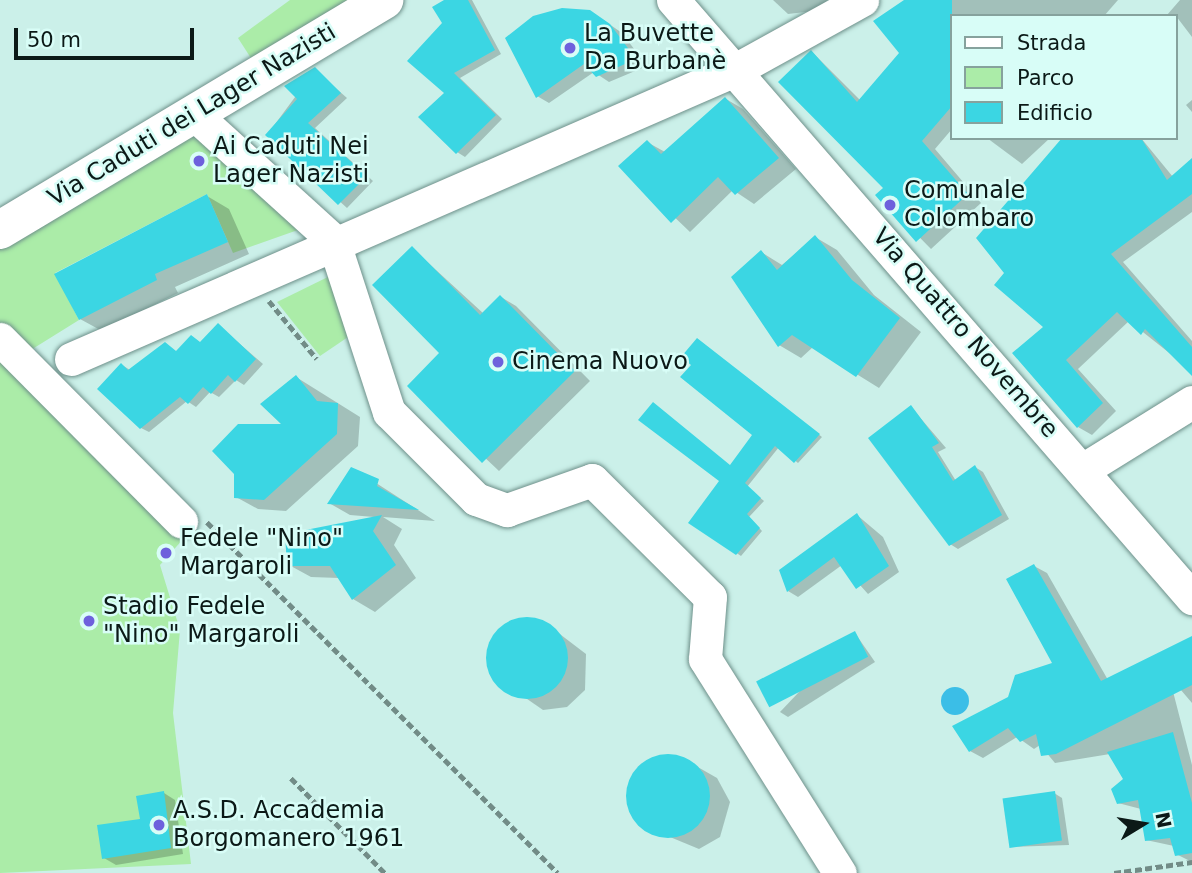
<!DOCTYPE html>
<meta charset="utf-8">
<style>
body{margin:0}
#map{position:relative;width:1192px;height:873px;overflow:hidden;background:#cbf0e9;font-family:"DejaVu Sans",sans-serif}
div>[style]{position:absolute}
.green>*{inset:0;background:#abeca8}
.water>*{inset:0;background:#3bbee7}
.round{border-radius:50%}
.shadow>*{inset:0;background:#0003}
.building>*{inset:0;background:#3bd6e3;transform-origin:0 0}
.path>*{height:4.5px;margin-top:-2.25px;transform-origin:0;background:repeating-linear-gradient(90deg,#728c87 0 7px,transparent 0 10.5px)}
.roads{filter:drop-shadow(0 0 2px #6e908a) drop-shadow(0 0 2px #6e908a)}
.minor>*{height:33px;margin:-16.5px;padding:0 16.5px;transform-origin:16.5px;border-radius:16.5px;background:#fff}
.major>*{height:38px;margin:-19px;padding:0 19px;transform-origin:19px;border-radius:19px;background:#fff}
.dots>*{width:19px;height:19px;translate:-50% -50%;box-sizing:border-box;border:4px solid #d8fdf7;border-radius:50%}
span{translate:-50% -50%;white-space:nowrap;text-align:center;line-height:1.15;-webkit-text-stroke:5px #d8fdf7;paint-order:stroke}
.poi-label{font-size:24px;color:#0b1917}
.left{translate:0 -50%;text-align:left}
.street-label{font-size:24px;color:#0b1917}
.legend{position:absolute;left:950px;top:14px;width:228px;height:126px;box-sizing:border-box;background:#d8fdf7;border:2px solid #86a29d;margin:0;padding:9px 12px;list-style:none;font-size:21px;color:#0b1917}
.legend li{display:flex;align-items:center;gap:14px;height:35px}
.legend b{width:35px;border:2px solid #86a29d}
.north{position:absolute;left:1108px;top:789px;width:70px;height:70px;-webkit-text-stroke:5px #d8fdf7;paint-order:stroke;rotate:79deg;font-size:19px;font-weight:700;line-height:28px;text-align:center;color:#0b1917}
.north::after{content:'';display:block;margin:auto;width:24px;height:32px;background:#0b1917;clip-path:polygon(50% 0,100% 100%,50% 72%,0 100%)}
.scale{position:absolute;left:14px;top:28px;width:180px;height:32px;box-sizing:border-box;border:4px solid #0b1917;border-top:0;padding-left:9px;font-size:21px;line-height:24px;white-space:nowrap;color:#0b1917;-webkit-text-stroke:5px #d8fdf7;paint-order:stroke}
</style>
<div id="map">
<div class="green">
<div style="clip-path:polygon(290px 0,366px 0,256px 66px,238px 38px)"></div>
<div style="clip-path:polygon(197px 130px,312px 225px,233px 253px,207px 194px,55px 273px,79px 320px,26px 353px,0 328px,0 245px)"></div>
<div style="clip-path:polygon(336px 273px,354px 333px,320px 356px,277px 302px)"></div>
<div style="clip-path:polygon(0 352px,185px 537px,160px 565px,180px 630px,173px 713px,191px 864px,0 873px)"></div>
</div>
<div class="water">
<div class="round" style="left:941px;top:687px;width:28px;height:28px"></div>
</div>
<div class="shadow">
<div style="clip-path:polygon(448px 0,472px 0,501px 54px,460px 78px,502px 119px,465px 157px,457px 152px,444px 23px)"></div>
<div style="clip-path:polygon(773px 0,828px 0,814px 11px,788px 14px)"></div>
<div style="clip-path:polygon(907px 0,1118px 0,1104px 16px,952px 16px,952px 129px,935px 149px,981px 203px,931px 249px,878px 195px,885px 188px,812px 52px,860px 100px,901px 53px)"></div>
<div style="clip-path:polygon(1180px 0,1192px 0,1192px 37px,1176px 16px,1167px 15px)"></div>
<div style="clip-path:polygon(602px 19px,622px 33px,647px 66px,609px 82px,594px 72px,549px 103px,537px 96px)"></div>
<div style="clip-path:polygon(315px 70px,347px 98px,315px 128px,373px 181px,347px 208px,267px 135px)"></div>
<div style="clip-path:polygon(726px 99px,743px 109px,796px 169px,754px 204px,733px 190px,690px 232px,621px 166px,647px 142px,665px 152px)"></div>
<div style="clip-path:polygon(1192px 100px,1192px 112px,1186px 105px)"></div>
<div style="clip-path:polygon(987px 138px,1050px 138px,1022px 164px)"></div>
<div style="clip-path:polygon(1064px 138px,1141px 138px,1173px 177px,1192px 183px,1192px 212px,1123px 262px,1192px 341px,1192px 371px,1129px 321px,1078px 369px,1116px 411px,1092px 435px,1078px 427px,1046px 327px,1006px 273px)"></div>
<div style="clip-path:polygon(207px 196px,229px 209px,249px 254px,175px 287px,178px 293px,102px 331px,80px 319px)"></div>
<div style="clip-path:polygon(815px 237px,837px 250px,874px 295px,921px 332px,879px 388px,813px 347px,801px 358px,779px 345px,761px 252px,782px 265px)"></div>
<div style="clip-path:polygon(412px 248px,484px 314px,501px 297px,516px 306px,590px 381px,499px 471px,409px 386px,442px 353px)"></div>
<div style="clip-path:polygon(218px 325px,263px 364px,244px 385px,236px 380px,219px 397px,210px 392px,196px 407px,187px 401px,149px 432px,141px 428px,122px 365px,130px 370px,165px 344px,177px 352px,192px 337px,201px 343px)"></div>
<div style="clip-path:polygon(701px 342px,822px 437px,798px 463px,779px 447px,747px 487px,764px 501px,749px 517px,762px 531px,741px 556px,690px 522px,755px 435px,694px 365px)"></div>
<div style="clip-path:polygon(296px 377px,360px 417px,358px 446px,286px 511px,258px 509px,236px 497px,285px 425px)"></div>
<div style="clip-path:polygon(911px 407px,946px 448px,938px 452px,956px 481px,975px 467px,983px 472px,1009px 519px,958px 549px,950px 544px)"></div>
<div style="clip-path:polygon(373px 481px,435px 521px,383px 517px,402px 529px,394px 545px,416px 578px,375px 612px,353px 599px,339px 578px,311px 577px,289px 565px,374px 517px,350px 515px,329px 503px)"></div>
<div style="clip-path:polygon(857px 515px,883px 537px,899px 572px,868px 594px,842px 565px,798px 597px,788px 591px)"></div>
<div style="clip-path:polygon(1034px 566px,1047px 573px,1108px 680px,1192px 638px,1192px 703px,1169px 676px,1192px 765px,1192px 862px,1176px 854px,1174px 846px,1146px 840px,1141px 809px,1118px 803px,1125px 780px,1110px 754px,1055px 763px,1040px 745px,1034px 749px,1017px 737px,983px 758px,970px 751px,1010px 698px,1054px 664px)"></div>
<div style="clip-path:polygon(516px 619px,544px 622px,586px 654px,585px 690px,567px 707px,543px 710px,491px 674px,494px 635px)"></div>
<div style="clip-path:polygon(855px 633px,875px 662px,788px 717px,780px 712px)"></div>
<div style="clip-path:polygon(654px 758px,682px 758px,717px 778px,730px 802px,720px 837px,699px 849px,641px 825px,629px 803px,634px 776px)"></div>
<div style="clip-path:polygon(164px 793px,175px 800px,183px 854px,116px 865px,104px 858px)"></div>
<div style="clip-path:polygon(1054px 793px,1062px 798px,1069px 845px,1012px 847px)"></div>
</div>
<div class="building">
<div style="clip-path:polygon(444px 0,468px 0,495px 50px,454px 73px,496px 115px,456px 154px,418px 117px,444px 93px,407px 61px,442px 23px,432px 7px)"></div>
<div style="clip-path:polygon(904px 0,952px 0,952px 106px,922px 141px,968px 194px,916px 242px,875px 195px,883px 188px,778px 82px,811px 50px,857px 102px,899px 53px,873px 21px)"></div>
<div style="clip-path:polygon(562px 8px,590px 10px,610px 24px,636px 59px,596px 77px,584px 64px,536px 98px,505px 38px,533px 16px)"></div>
<div style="clip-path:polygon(315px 67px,341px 93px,308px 123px,367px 176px,338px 205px,265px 135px,297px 99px,284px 86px)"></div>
<div style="clip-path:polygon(725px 97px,779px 158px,735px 195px,718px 177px,671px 223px,618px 166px,647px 140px,661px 154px)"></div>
<div style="clip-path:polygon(1062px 138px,1141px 138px,1167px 180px,1192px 158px,1192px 194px,1111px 254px,1192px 347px,1192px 376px,1145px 329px,1141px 335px,1117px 312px,1066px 360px,1103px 403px,1077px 428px,1012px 353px,1043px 327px,994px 285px,1004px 273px,976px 238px)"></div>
<div style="clip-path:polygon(207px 194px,228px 242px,155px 274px,157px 280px,79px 320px,54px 274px)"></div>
<div style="clip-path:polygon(815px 235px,852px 280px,900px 318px,856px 377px,792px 335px,778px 347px,731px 277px,761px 250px,777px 270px)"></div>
<div style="clip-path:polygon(412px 246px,480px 315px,500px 295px,575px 371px,482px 463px,407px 386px,439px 353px,372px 285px)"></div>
<div style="clip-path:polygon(218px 323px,256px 359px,235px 382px,228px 375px,211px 394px,203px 387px,188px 404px,180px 397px,140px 429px,97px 389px,121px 363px,128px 370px,165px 342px,176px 351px,191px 335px,200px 342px)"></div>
<div style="clip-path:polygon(697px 338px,820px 434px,794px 463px,775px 446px,745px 483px,761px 498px,747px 514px,760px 528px,736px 555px,688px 523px,719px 481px,638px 420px,653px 402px,730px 465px,752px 435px,680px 377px,691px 365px,681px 357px)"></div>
<div style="clip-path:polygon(296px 375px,317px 401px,338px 403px,337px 434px,264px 500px,234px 498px,234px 474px,212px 451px,238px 424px,281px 424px,260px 404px)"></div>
<div style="clip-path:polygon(911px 405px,939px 443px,932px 447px,953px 481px,975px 465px,1002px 515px,949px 546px,868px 438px)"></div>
<div style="clip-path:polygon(351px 467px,379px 479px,377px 486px,419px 510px,327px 504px)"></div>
<div style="clip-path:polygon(857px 513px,889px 566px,856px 589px,834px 557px,787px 592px,779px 570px)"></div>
<div style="clip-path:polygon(382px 515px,373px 531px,396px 565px,352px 600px,330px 566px,287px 566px,285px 534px)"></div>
<div style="clip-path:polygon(1034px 564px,1101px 681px,1192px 636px,1192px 685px,1056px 754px,1041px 756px,1036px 734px,1020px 742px,1008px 728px,969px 752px,952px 726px,1008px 697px,1015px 675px,1052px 663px,1006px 579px)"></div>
<div class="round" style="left:486px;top:617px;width:82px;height:82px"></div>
<div style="left:855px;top:631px;width:29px;height:111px;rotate:63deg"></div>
<div style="clip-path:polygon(1173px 732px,1192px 803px,1192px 853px,1175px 856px,1170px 838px,1145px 841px,1138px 800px,1117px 804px,1111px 789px,1123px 779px,1107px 752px)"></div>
<div class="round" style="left:626px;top:754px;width:84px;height:84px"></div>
<div style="clip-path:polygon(164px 791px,171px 848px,102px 859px,97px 825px,140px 819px,136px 796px)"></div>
<div style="left:1055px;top:791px;width:50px;height:53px;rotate:82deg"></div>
</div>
<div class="path">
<div style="left:269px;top:301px;width:75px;rotate:50.4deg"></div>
<div style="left:207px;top:522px;width:496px;rotate:45deg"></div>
<div style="left:291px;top:778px;width:134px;rotate:45.3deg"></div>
<div style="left:1114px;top:873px;width:79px;rotate:-8deg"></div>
</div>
<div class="roads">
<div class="minor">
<div style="left:673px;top:0;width:792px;rotate:49.05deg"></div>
<div style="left:194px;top:114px;width:188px;rotate:42.2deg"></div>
<div style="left:333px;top:240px;width:181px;rotate:72deg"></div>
<div style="left:389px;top:412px;width:123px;rotate:45deg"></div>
<div style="left:476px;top:499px;width:33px;rotate:20deg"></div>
<div style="left:507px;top:510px;width:90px;rotate:-19.4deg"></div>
<div style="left:592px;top:480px;width:166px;rotate:44.8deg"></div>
<div style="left:710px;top:597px;width:62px;rotate:94.6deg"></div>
<div style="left:705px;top:659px;width:253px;rotate:57.8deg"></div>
<div style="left:0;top:339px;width:257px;rotate:45.2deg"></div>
<div style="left:71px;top:359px;width:726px;rotate:-23.53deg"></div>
<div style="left:737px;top:69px;width:143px;rotate:-28.9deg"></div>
<div style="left:1084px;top:469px;width:127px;rotate:-31.8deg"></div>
</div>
<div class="major">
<div style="left:0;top:230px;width:448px;rotate:-30.9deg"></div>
</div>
</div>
<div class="dots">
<div style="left:570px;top:48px;background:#6e61dc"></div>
<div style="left:199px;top:161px;background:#6e61dc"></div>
<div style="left:890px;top:205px;background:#6e61dc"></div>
<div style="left:498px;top:362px;background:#6e61dc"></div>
<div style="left:166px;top:553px;background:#6e61dc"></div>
<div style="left:89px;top:621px;background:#6e61dc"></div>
<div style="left:159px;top:825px;background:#6e61dc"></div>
</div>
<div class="poi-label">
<span class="left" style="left:584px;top:48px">La Buvette<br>Da Burbanè</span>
<span class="left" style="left:213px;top:161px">Ai Caduti Nei<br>Lager Nazisti</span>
<span class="left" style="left:904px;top:205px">Comunale<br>Colombaro</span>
<span class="left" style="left:512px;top:362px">Cinema Nuovo</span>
<span class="left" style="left:180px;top:553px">Fedele "Nino"<br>Margaroli</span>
<span class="left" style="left:103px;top:621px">Stadio Fedele<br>"Nino" Margaroli</span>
<span class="left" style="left:173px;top:825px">A.S.D. Accademia<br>Borgomanero 1961</span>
</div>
<div class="street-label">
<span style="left:192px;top:115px;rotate:-31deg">Via Caduti dei Lager Nazisti</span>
<span style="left:965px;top:333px;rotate:49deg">Via Quattro Novembre</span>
</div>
<ul class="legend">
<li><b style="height:9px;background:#fff"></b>Strada</li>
<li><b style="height:19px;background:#abeca8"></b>Parco</li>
<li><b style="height:19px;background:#3bd6e3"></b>Edificio</li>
</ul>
<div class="north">N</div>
<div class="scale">50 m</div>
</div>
